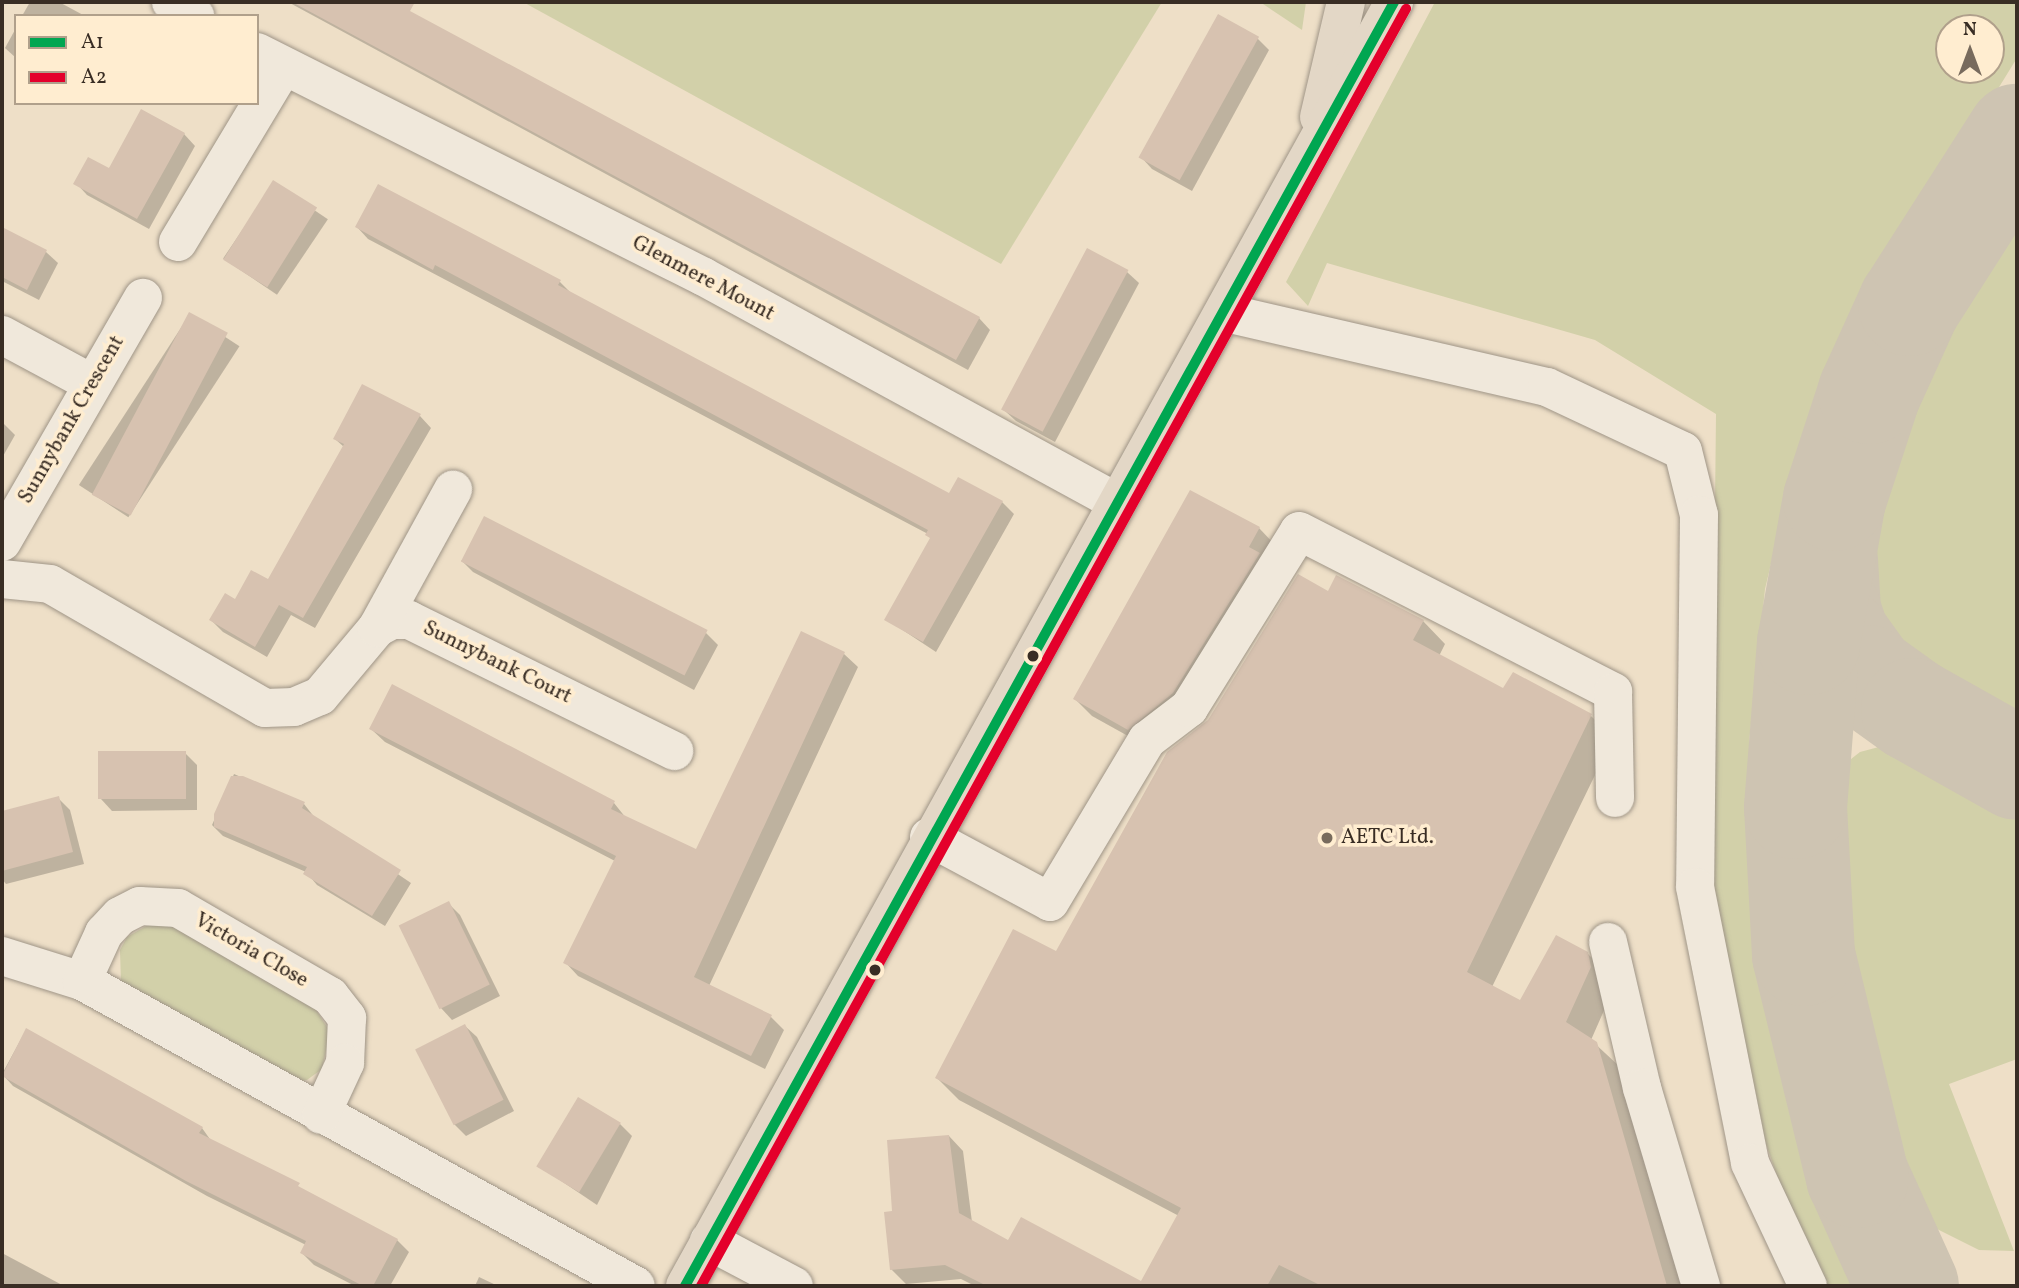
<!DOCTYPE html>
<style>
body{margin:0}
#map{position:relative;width:2019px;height:1288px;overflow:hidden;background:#eedfc7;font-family:Vollkorn,serif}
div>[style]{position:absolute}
.green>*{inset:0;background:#d2d0a9}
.shadow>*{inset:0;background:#0003;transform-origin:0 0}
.taxiway>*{height:103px;margin:-51.5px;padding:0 51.5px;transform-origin:51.5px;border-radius:51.5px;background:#cec4b2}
.building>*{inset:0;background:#d7c2b0;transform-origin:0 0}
.roads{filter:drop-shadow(0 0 2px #9f9587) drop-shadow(0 0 2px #9f9587)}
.minor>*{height:38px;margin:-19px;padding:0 19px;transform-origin:19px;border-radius:19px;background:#f0e8db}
.highway>*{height:38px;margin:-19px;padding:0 19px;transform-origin:19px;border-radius:19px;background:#e3d7c6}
.bus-1>*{height:10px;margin:-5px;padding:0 5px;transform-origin:5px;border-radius:5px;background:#00a651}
.bus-2>*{height:10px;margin:-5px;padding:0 5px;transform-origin:5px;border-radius:5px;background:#e4002b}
.dots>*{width:19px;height:19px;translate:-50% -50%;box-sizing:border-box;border:4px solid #ffedd0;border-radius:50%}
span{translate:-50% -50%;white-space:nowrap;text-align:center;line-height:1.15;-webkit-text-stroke:7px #ffedd0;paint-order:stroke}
.street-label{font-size:21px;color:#392d24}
.poi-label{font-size:21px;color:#392d24}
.left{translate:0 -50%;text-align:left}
.frame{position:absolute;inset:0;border:4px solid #392d24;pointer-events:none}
.legend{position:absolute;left:14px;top:14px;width:245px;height:91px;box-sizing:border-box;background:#ffedd0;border:2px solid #b0a08b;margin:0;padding:9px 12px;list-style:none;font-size:21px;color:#392d24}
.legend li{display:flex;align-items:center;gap:14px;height:35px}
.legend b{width:35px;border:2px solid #b0a08b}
.north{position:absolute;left:1935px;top:14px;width:70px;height:70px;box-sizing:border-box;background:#ffedd0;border:2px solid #b0a08b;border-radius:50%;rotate:0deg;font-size:19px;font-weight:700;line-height:28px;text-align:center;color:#392d24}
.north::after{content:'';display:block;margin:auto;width:24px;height:32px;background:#786b5d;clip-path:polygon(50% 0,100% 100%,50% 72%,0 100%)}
</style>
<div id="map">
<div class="green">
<div style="clip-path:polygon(523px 2px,1162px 2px,1001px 264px)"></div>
<div style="clip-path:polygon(1260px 2px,1306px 2px,1302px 30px)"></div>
<div style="clip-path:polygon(evenodd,1435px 2px,2017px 2px,2017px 58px,1883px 275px,1795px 463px,1765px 589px,1749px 743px,1752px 878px,1760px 949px,1774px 1025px,1814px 1159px,1868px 1286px,1826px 1286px,1783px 1193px,1765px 1141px,1711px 879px,1716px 414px,1595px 340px,1327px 263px,1308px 306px,1286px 282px,1435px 2px,1949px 28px,1991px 28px,1991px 70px,1949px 70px,1949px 28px)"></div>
<div style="clip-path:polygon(2017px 229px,2017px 722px,1892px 652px,1864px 600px,1872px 536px,1913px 414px,1990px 243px)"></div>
<div style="clip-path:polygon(1890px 744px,2017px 814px,2017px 1059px,1949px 1084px,2014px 1251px,1979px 1250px,1929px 1225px,1883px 1094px,1848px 939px,1837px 770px,1860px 752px)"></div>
<div style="clip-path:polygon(153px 922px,173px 922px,313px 1005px,330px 1032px,322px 1069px,307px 1080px,289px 1082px,121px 983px,120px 950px,127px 937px)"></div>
</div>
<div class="shadow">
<div style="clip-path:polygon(30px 2px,59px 2px,85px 16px,22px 16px)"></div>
<div style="clip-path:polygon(288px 2px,389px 2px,979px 318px,990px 330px,968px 370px)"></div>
<div style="clip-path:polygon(16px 28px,16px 58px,5px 48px)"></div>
<div style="clip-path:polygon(1257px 38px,1269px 50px,1192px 191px,1152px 169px,1141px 157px)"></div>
<div style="clip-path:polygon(184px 134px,195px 146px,149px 229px,87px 195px,76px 183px)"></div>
<div style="left:274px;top:183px;width:65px;height:91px;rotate:34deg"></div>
<div style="clip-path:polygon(357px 227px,560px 282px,572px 294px,950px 495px,1002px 502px,1014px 514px,936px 652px,886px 619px,931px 539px,928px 534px,368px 239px)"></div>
<div style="clip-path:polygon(2px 229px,46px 252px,58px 263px,39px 300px,2px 281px)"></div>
<div style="clip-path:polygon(1127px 272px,1139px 283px,1055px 442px,1016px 421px,1004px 410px)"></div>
<div style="left:190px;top:314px;width:59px;height:204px;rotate:33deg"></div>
<div style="clip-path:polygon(420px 416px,431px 428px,315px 628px,291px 615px,267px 657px,223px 632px,211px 620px,268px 581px,344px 447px,335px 439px)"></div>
<div style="clip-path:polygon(2px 422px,15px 435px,2px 458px)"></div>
<div style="clip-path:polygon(1259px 528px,1276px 546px,1146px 746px,1092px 716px,1075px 699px)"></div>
<div style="clip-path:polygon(461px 560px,706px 633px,718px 645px,694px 690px,473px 572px)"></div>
<div style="clip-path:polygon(1328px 594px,1423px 621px,1445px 644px,1439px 656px,1504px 691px,1590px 715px,1613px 738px,1492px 987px,1520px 1002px,1587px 953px,1610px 976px,1613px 990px,1591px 1040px,1619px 1066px,1682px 1286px,1206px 1286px,1182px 1273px,1179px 1216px,959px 1100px,937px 1078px,1056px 954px,1209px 721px)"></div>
<div style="clip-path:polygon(802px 634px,844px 654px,858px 667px,709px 986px,770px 1016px,784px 1030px,765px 1069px,578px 976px,565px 962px,615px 861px,385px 742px,371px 729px,614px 803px,626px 818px,697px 852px)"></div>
<div style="clip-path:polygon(185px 753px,197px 765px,197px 810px,112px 811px,101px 799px)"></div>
<div style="clip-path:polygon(234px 774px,304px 804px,315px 818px,411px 883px,385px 926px,317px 885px,306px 872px,223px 836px,212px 825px)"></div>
<div style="clip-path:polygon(58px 798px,70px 810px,84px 864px,6px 884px,2px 879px,2px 812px)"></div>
<div style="clip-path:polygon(448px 903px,460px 915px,500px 996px,452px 1020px,441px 1008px)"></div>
<div style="clip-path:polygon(465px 1026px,477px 1037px,514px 1111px,466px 1136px,454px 1124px)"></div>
<div style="clip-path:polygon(26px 1030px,202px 1128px,212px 1142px,397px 1240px,409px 1252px,390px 1286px,355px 1286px,314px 1265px,302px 1253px,306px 1245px,207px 1196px,13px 1086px,2px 1074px)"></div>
<div style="clip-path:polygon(620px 1124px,632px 1136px,597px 1205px,542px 1168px)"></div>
<div style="clip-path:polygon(949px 1136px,963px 1151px,972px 1222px,1009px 1242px,1122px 1273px,1135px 1286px,975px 1286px,961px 1279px,906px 1284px,891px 1269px,894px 1212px)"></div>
<div style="clip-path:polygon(2px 1253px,64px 1286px,2px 1286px)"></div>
<div style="clip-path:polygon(479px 1277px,498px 1286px,475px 1286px)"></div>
</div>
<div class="taxiway">
<div style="left:1826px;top:560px;width:51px;rotate:86.6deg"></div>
<div style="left:1829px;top:611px;width:28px;rotate:71deg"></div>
<div style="left:1838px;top:637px;width:48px;rotate:54.3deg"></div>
<div style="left:1866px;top:676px;width:57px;rotate:35.7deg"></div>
<div style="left:1912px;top:709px;width:120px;rotate:29.3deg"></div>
<div style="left:1907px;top:1286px;width:121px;rotate:-114.4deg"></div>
<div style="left:1857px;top:1176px;width:228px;rotate:-103.7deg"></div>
<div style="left:1803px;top:954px;width:147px;rotate:-93.1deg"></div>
<div style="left:1795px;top:807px;width:165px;rotate:-85.5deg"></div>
<div style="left:1808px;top:643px;width:146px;rotate:-79.8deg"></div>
<div style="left:1834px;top:499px;width:113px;rotate:-71.9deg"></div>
<div style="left:1869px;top:392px;width:97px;rotate:-65.6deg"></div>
<div style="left:1909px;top:304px;width:201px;rotate:-57.4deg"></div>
</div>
<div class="building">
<div style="clip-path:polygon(292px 2px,415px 2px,410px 11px,980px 317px,956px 360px)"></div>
<div style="left:1218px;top:14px;width:47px;height:164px;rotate:29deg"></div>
<div style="clip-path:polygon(141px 109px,185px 133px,137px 219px,73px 184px,88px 157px,109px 168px)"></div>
<div style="left:273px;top:180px;width:52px;height:94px;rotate:32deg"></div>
<div style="clip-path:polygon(378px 184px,561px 280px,558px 285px,949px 493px,958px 477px,1003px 501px,923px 642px,884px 620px,930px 538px,925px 535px,928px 530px,435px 265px,433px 270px,355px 227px)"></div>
<div style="clip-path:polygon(2px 227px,47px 250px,27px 290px,2px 277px)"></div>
<div style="left:1087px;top:248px;width:47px;height:183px;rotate:28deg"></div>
<div style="left:189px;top:312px;width:44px;height:207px;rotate:28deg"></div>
<div style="clip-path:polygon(362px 384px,421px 414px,303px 618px,279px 605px,255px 647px,209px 620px,225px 593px,235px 599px,251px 570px,268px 579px,344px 444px,333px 439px)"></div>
<div style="clip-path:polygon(1190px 490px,1260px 527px,1249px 547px,1260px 553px,1173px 693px,1128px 730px,1073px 699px)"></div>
<div style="left:484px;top:516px;width:251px;height:51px;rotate:27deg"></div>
<div style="clip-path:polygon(1298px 574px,1328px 591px,1336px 575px,1424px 620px,1413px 640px,1503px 688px,1513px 672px,1592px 714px,1467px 972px,1520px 1000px,1556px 935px,1588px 952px,1591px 967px,1566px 1022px,1597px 1042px,1667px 1286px,1322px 1286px,1279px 1265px,1267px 1286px,987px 1286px,945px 1265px,890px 1270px,884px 1212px,892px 1211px,887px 1140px,949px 1135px,959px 1213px,1008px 1240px,1021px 1217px,1141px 1281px,1181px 1208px,935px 1078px,1013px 929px,1056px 951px,1167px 752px,1208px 720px)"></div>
<div style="clip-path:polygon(801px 631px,845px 652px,694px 977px,772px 1015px,751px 1056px,563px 963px,616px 856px,369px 729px,392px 684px,615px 801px,611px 809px,696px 849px)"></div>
<div style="left:186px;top:751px;width:48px;height:88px;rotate:90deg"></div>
<div style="clip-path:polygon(231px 776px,243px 776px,305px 802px,302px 808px,401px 870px,372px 916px,303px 874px,307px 867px,214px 827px,214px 814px)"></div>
<div style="clip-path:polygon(59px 796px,73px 852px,2px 871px,2px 811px)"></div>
<div style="left:449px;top:901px;width:93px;height:56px;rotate:64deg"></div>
<div style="left:465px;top:1024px;width:85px;height:56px;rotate:63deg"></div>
<div style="clip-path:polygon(26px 1028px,203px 1127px,199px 1133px,300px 1183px,298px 1186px,398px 1239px,373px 1286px,363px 1286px,300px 1253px,306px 1241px,186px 1181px,2px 1076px)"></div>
<div style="left:578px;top:1097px;width:50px;height:81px;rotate:31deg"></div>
</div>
<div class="roads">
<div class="minor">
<div style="left:171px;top:2px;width:28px;rotate:30deg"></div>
<div style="left:257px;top:52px;width:500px;rotate:26.72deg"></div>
<div style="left:704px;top:277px;width:469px;rotate:28.6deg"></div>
<div style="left:178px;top:242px;width:204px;rotate:-59deg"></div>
<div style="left:1226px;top:313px;width:329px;rotate:13deg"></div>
<div style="left:1547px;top:387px;width:150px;rotate:25.2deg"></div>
<div style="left:1683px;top:451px;width:66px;rotate:76deg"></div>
<div style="left:1699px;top:515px;width:372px;rotate:90.6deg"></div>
<div style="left:1695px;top:887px;width:281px;rotate:78.7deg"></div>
<div style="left:1750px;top:1163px;width:136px;rotate:64.8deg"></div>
<div style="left:2px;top:335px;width:101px;rotate:28.3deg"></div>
<div style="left:2px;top:542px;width:282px;rotate:-60deg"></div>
<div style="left:2px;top:579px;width:48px;rotate:5.9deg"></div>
<div style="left:50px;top:584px;width:248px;rotate:30deg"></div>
<div style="left:265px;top:708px;width:29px;rotate:-2deg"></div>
<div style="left:294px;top:707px;width:28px;rotate:-23deg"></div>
<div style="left:320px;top:696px;width:89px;rotate:-50deg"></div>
<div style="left:377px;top:628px;width:17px;rotate:-28deg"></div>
<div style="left:392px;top:620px;width:17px"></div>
<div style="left:409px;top:620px;width:296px;rotate:26.3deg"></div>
<div style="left:377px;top:628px;width:158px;rotate:-61.2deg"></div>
<div style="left:929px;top:837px;width:137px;rotate:28.2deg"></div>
<div style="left:1050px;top:902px;width:189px;rotate:-59.1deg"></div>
<div style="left:1147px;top:740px;width:53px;rotate:-37.3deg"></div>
<div style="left:1189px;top:708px;width:208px;rotate:-58.1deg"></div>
<div style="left:1299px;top:531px;width:353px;rotate:27.1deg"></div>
<div style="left:1613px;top:692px;width:106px;rotate:88.9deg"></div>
<div style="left:1608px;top:942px;width:150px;rotate:76.9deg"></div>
<div style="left:1642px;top:1088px;width:207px;rotate:73.4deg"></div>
<div style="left:2px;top:956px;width:84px;rotate:17.4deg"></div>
<div style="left:82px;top:981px;width:632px;rotate:28.83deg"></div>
<div style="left:82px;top:981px;width:53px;rotate:-65.4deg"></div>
<div style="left:104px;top:933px;width:23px;rotate:-47deg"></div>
<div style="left:120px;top:916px;width:22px;rotate:-27deg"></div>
<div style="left:140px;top:906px;width:38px;rotate:3deg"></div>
<div style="left:178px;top:908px;width:176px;rotate:30.1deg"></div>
<div style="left:330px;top:996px;width:28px;rotate:52deg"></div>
<div style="left:347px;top:1018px;width:45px;rotate:92.5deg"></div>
<div style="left:345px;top:1063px;width:57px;rotate:114.8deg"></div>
<div style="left:709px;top:1241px;width:96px;rotate:27.9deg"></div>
</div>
<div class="highway">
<div style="left:1319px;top:117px;width:118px;rotate:-76.8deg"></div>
<div style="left:685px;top:1286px;width:1467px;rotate:-61.09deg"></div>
</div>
</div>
<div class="bus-1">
<div style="left:685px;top:1286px;width:1467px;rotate:-61.09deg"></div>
</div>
<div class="bus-2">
<div style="left:701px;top:1286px;width:1459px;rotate:-61.1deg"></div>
</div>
<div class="dots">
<div style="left:1033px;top:656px;background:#392d24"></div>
<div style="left:1327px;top:838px;background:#786b5d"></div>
<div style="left:875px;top:970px;background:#392d24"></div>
</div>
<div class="street-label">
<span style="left:703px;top:279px;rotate:28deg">Glenmere Mount</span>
<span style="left:72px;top:420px;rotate:-60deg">Sunnybank Crescent</span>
<span style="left:497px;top:663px;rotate:26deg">Sunnybank Court</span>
<span style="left:251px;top:951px;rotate:30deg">Victoria Close</span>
</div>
<div class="poi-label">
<span class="left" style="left:1341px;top:838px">AETC Ltd.</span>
</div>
<div class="frame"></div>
<ul class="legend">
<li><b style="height:9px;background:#00a651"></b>A1</li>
<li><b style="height:9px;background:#e4002b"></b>A2</li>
</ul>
<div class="north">N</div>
</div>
